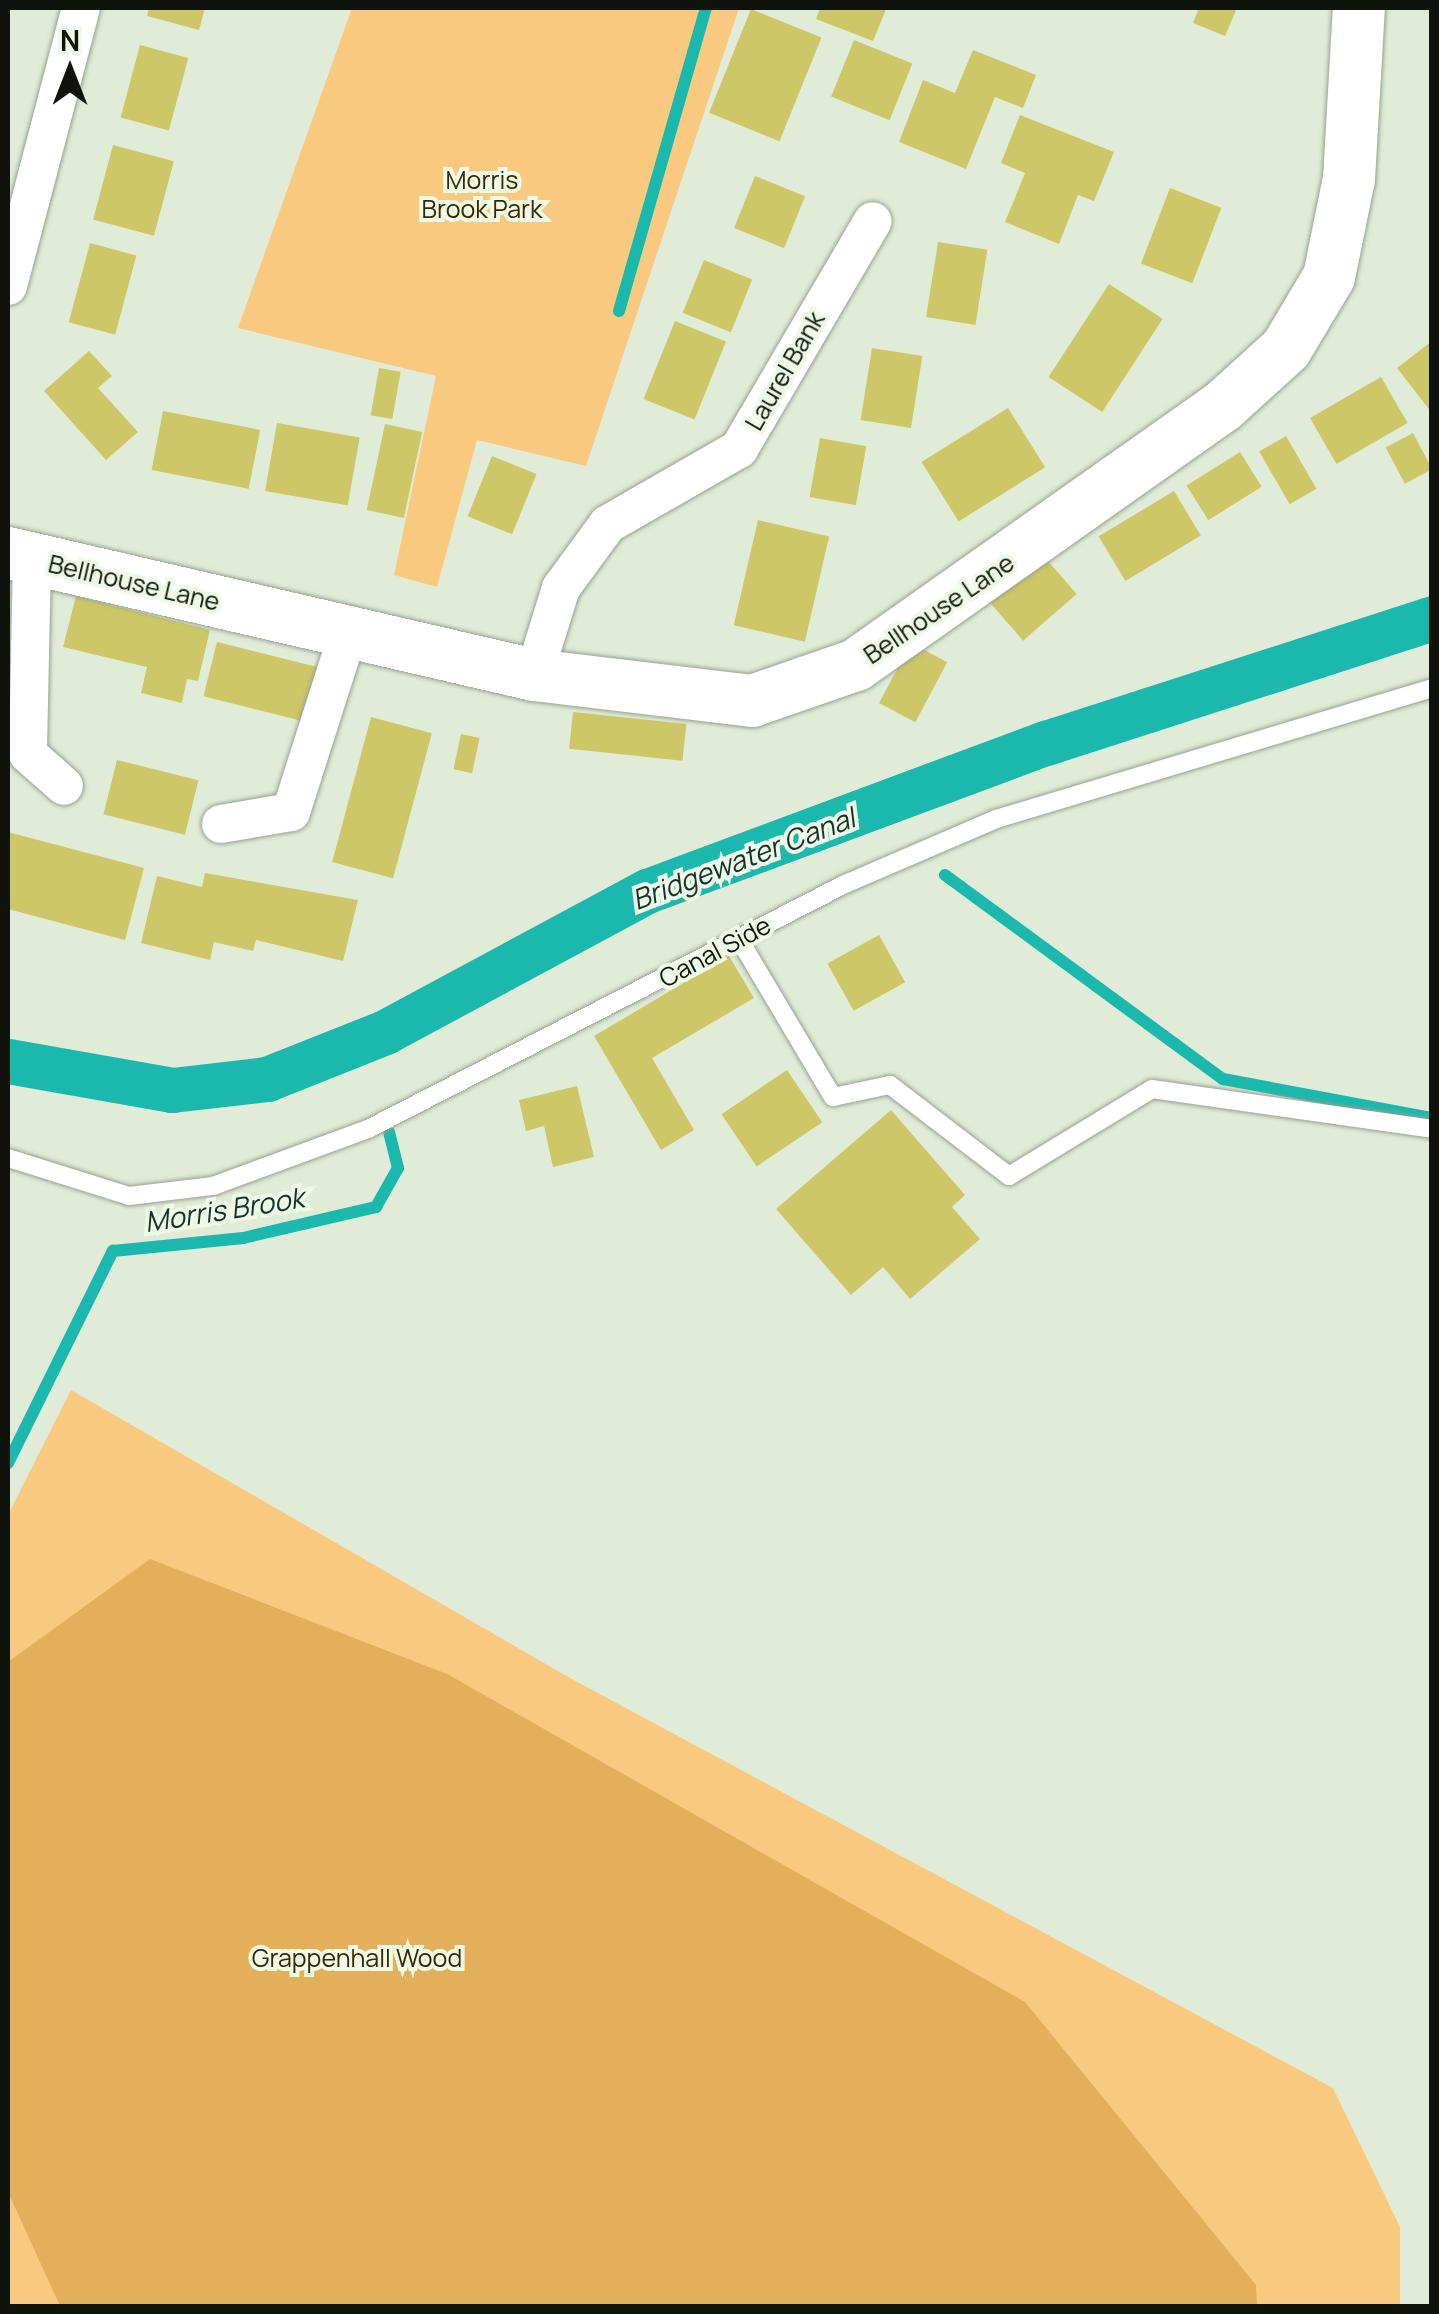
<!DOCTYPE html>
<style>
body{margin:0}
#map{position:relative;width:1439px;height:2314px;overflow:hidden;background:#e0ecd8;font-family:Manrope,sans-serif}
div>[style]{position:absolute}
.green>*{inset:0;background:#f9c97f}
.forest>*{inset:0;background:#e3af5a}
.stream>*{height:12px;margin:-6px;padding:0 6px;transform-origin:6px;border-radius:6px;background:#1bb8ae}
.canal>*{height:45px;margin:-22.5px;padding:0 22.5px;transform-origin:22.5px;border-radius:22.5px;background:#1bb8ae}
.building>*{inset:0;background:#cec767;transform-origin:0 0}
.roads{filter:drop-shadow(0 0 2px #97a28f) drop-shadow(0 0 2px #97a28f)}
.lane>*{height:18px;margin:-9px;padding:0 9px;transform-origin:9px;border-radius:9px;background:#fff}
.street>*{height:38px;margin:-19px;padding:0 19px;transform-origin:19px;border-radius:19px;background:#fff}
.secondary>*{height:52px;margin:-26px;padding:0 26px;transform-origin:26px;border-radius:26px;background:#fff}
span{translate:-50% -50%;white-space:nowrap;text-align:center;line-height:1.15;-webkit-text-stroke:8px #edfae5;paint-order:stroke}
.park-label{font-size:25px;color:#3b2600}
.street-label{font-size:25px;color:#0f130c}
.water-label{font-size:28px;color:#18302e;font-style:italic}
.frame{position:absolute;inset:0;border:10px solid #0f130c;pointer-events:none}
.north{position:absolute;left:20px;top:20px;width:100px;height:100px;-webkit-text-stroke:8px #edfae5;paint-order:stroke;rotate:0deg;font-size:28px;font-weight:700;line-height:40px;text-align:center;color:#0f130c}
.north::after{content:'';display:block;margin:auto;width:35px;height:45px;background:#0f130c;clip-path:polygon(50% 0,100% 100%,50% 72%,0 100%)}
</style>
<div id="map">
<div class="green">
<div style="clip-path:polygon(352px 8px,739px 8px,586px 466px,477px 440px,437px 587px,394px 575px,436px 376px,238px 328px)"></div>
<div style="clip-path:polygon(71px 1390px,570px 1678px,1333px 2088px,1400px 2227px,1400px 2306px,8px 2306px,8px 1515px)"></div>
</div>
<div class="forest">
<div style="clip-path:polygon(150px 1559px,447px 1674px,1025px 2002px,1256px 2285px,1257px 2306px,60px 2306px,8px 2192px,8px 1662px)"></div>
</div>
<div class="stream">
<div style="left:619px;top:311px;width:315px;rotate:-74deg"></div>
<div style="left:945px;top:875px;width:345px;rotate:36.3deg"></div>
<div style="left:1223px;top:1079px;width:213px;rotate:10.6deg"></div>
<div style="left:8px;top:1463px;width:237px;rotate:-63.7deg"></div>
<div style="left:113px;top:1251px;width:131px;rotate:-5.7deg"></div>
<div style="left:243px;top:1238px;width:137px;rotate:-13.1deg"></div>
<div style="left:376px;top:1207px;width:45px;rotate:-60.6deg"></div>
<div style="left:398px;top:1168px;width:37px;rotate:-104deg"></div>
</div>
<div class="canal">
<div style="left:8px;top:1061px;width:167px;rotate:10deg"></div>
<div style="left:172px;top:1090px;width:96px;rotate:-6.6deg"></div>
<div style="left:267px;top:1079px;width:127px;rotate:-21.7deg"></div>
<div style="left:385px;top:1032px;width:298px;rotate:-28.3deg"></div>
<div style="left:647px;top:891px;width:426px;rotate:-20.4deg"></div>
<div style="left:1046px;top:743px;width:406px;rotate:-17.9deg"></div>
</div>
<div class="building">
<div style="clip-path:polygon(149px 8px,205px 8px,199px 30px,147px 16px)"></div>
<div style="clip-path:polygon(820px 8px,881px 8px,886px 9px,873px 41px,816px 19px)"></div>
<div style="clip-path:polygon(1199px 8px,1237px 8px,1225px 36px,1193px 23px)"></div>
<div style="left:751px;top:9px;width:76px;height:112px;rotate:22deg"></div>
<div style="left:854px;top:40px;width:63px;height:61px;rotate:22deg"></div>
<div style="left:140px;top:45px;width:50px;height:75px;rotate:15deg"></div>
<div style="clip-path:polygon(973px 50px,1036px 75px,1023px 108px,995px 97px,966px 169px,899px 142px,923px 80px,955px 93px)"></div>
<div style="clip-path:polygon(1020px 115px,1114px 152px,1094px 201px,1078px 195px,1059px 244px,1005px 222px,1025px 173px,1001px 163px)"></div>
<div style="left:113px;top:145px;width:63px;height:77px;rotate:15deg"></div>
<div style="left:755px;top:176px;width:54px;height:56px;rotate:22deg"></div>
<div style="left:1170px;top:188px;width:55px;height:81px;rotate:21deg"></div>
<div style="left:938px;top:242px;width:50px;height:76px;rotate:9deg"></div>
<div style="left:90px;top:243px;width:48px;height:82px;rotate:15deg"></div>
<div style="left:704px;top:260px;width:52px;height:57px;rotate:22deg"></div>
<div style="left:1109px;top:284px;width:64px;height:111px;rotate:33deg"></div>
<div style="left:675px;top:321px;width:55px;height:84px;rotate:22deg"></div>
<div style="clip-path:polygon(1432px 341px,1432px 413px,1397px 368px)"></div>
<div style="left:872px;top:348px;width:51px;height:73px;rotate:9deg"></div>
<div style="clip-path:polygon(89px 351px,112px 376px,98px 388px,138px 432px,106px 460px,44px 391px)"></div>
<div style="left:379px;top:368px;width:22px;height:48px;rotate:10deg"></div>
<div style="left:1381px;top:377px;width:53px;height:82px;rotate:60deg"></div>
<div style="left:1008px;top:408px;width:70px;height:102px;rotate:58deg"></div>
<div style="left:163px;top:411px;width:99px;height:60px;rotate:11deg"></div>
<div style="left:277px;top:423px;width:84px;height:69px;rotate:10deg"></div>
<div style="left:385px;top:424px;width:38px;height:88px;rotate:12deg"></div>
<div style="left:1413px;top:433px;width:41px;height:31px;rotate:62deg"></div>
<div style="left:1286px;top:436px;width:61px;height:31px;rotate:60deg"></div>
<div style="left:820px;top:438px;width:47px;height:60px;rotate:10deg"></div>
<div style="left:1240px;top:452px;width:41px;height:63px;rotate:58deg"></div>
<div style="left:492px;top:456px;width:48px;height:65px;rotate:22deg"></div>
<div style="left:1174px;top:491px;width:52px;height:88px;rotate:59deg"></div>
<div style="left:758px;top:520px;width:73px;height:108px;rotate:13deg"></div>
<div style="left:1034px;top:545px;width:65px;height:71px;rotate:49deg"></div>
<div style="clip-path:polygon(76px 596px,210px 630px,198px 681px,187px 679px,182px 703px,141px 693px,147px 667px,63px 647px)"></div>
<div style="left:217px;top:642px;width:103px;height:56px;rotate:14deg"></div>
<div style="left:911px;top:643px;width:41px;height:68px;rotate:28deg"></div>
<div style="left:573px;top:712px;width:114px;height:37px;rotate:6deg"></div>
<div style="left:371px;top:717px;width:63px;height:150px;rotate:15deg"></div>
<div style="left:461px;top:734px;width:19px;height:36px;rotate:12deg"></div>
<div style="left:117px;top:760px;width:84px;height:56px;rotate:14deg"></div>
<div style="clip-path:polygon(8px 832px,144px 868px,125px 940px,8px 909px)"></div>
<div style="clip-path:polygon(205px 873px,358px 900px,343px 961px,256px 940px,253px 951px,214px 942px,210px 960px,141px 943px,157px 876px,202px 887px)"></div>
<div style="left:879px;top:935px;width:54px;height:59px;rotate:61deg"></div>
<div style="clip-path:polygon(729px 956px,754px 998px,652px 1058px,694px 1130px,661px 1150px,594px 1036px)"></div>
<div style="left:787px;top:1070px;width:63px;height:79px;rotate:56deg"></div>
<div style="clip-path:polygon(577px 1086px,594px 1157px,553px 1167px,544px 1126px,526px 1131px,519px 1100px)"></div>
<div style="clip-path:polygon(891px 1110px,965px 1195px,952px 1207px,980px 1239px,910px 1299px,883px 1267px,851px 1295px,776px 1209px)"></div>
</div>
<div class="roads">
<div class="lane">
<div style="left:739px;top:939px;width:184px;rotate:59.3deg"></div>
<div style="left:833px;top:1097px;width:58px;rotate:-11.9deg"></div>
<div style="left:890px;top:1085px;width:150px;rotate:37.4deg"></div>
<div style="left:1009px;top:1176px;width:167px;rotate:-31.3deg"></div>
<div style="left:1152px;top:1089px;width:283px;rotate:8.1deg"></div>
<div style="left:8px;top:1158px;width:127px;rotate:17.4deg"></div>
<div style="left:129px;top:1196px;width:85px;rotate:-6.8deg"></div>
<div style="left:213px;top:1186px;width:165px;rotate:-20.2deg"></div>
<div style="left:368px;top:1129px;width:534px;rotate:-27.19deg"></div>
<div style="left:843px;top:885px;width:167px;rotate:-23.3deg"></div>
<div style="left:996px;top:819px;width:455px;rotate:-16.7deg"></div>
</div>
<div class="street">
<div style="left:8px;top:286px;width:287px;rotate:-75.3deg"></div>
<div style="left:32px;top:559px;width:195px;rotate:91.2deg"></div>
<div style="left:28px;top:754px;width:48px;rotate:41.6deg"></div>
<div style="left:534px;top:675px;width:91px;rotate:-72.8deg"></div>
<div style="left:561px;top:588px;width:79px;rotate:-53.7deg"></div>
<div style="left:608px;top:524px;width:151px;rotate:-29.8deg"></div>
<div style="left:739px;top:449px;width:264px;rotate:-59.6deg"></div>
<div style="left:221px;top:824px;width:71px;rotate:-9.7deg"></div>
<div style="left:291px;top:812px;width:188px;rotate:-72.3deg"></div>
</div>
<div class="secondary">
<div style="left:8px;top:553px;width:540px;rotate:13.06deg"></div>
<div style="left:534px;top:675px;width:220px;rotate:6.8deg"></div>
<div style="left:752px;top:701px;width:110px;rotate:-19.1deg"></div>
<div style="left:856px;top:665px;width:448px;rotate:-35.2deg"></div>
<div style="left:1222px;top:407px;width:86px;rotate:-42.2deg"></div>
<div style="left:1286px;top:349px;width:84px;rotate:-59.2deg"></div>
<div style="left:1329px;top:277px;width:100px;rotate:-78.5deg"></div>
<div style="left:1349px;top:179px;width:171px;rotate:-86.7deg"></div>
</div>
</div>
<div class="park-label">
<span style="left:482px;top:195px">Morris<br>Brook Park</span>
<span style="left:357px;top:1958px">Grappenhall Wood</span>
</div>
<div class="street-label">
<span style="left:785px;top:371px;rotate:-60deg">Laurel Bank</span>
<span style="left:134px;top:583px;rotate:13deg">Bellhouse Lane</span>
<span style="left:939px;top:609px;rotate:-34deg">Bellhouse Lane</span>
<span style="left:715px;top:952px;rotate:-28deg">Canal Side</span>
</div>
<div class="water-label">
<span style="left:743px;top:858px;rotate:-21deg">Bridgewater Canal</span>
<span style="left:224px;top:1209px;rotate:-9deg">Morris Brook</span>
</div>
<div class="frame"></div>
<div class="north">N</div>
</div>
